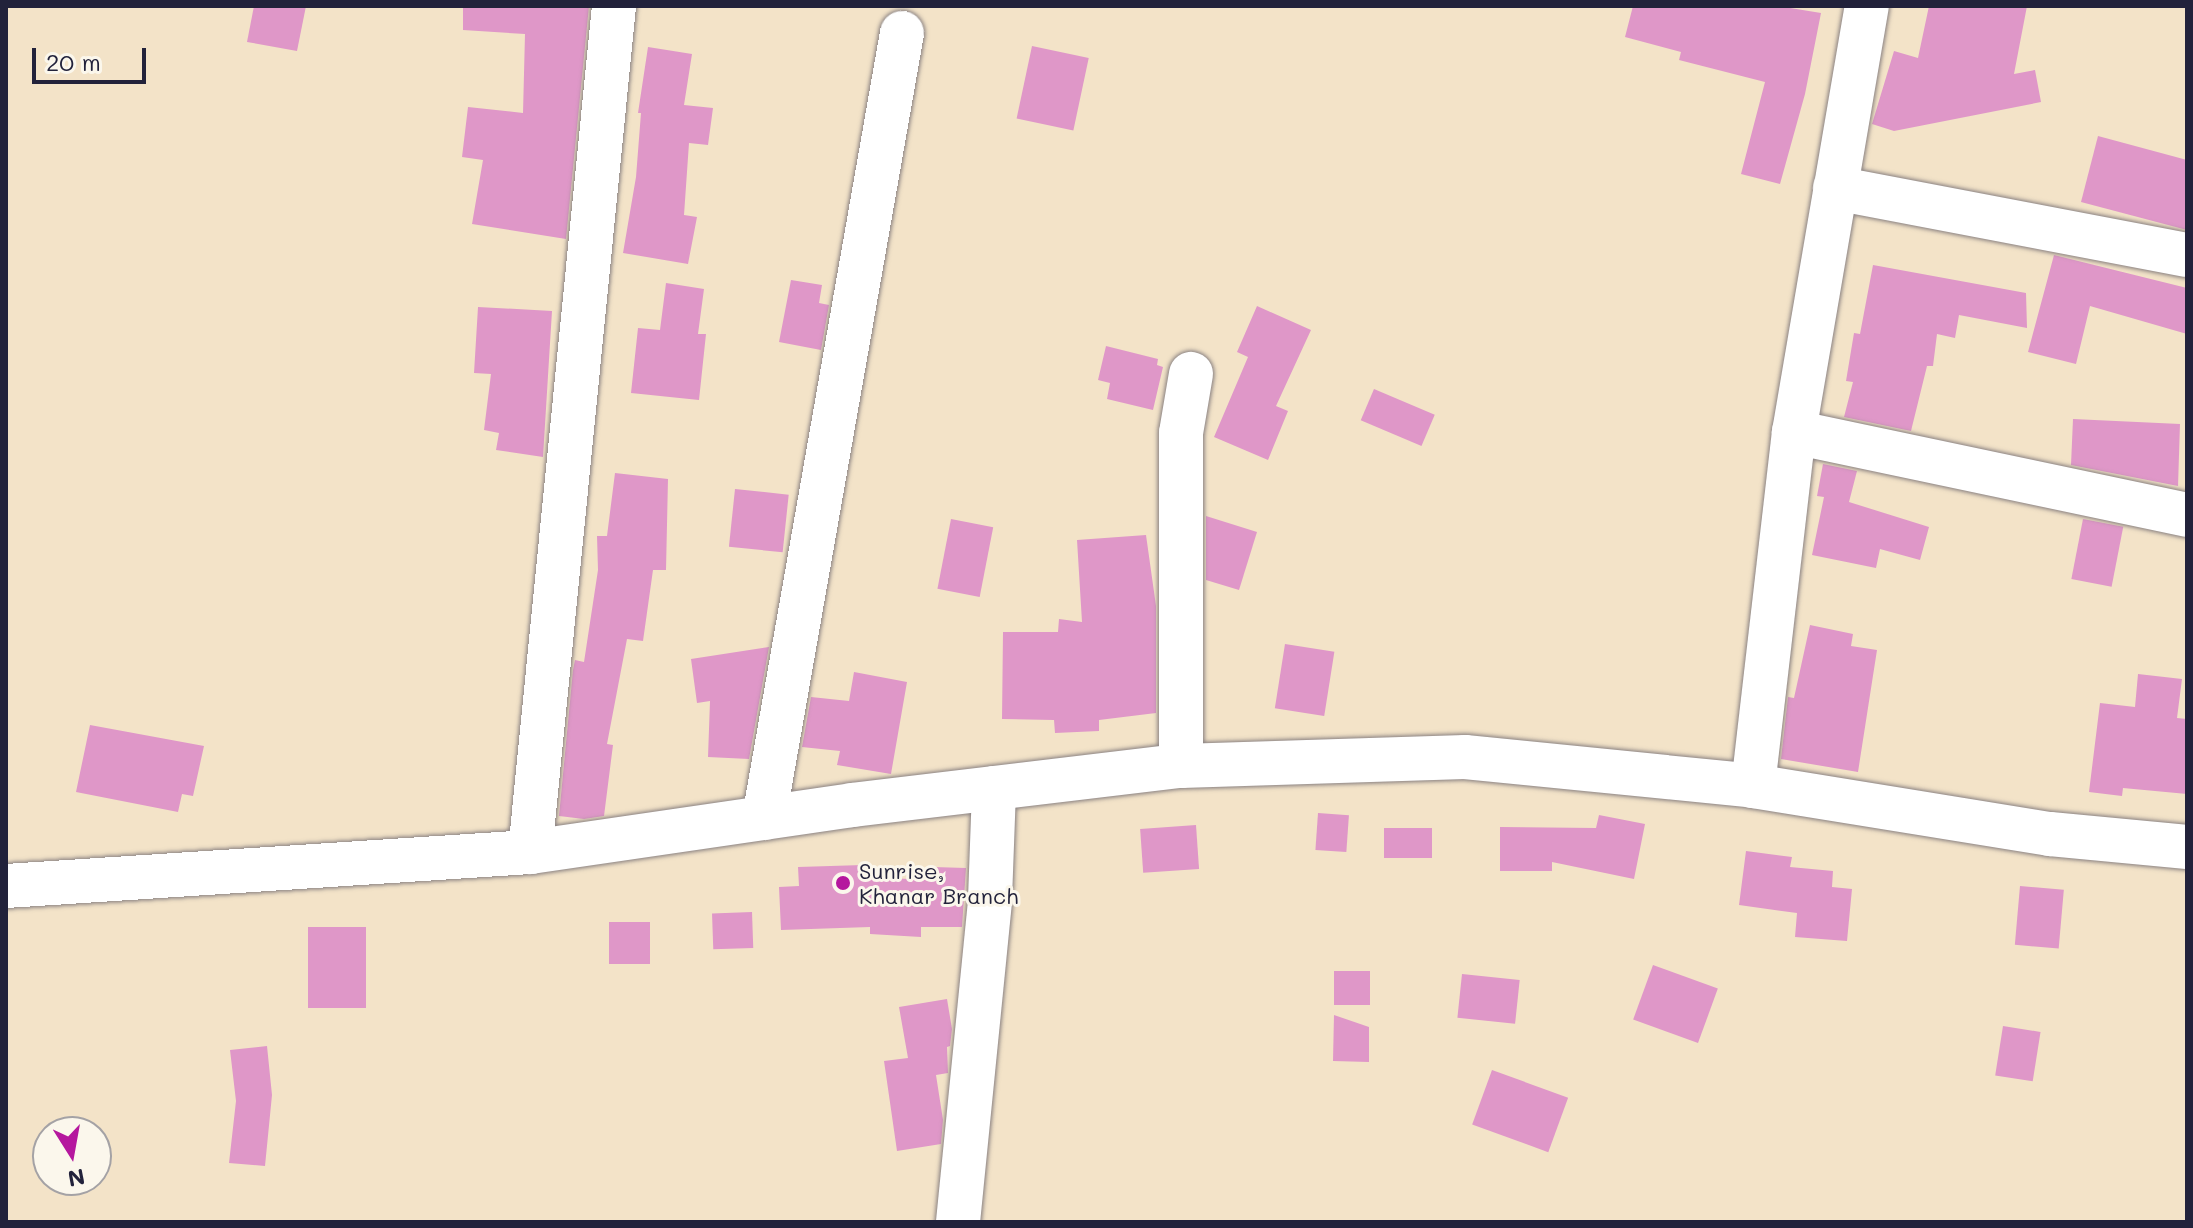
<!DOCTYPE html>
<style>
body{margin:0}
#map{position:relative;width:2193px;height:1228px;overflow:hidden;background:#f3e3c8;font-family:Mali,sans-serif}
div>[style]{position:absolute}
.building>*{inset:0;background:#df97c8;transform-origin:0 0}
.roads{filter:drop-shadow(0 0 2px #8a8282) drop-shadow(0 0 2px #8a8282)}
.minor>*{height:44px;margin:-22px;padding:0 22px;transform-origin:22px;border-radius:22px;background:#fff}
.dots>*{width:22px;height:22px;translate:-50% -50%;box-sizing:border-box;border:4px solid #fbf7ec;border-radius:50%}
span{translate:-50% -50%;white-space:nowrap;text-align:center;line-height:1.15;-webkit-text-stroke:6px #fbf7ec;paint-order:stroke}
.poi-label{font-size:22px;color:#22223b}
.left{translate:0 -50%;text-align:left}
.frame{position:absolute;inset:0;border:8px solid #22223b;pointer-events:none}
.north{position:absolute;left:32px;top:1116px;width:80px;height:80px;box-sizing:border-box;background:#fbf7ec;border:2px solid #a4a2a5;border-radius:50%;rotate:169deg;font-size:22px;font-weight:700;line-height:32px;text-align:center;color:#22223b}
.north::after{content:'';display:block;margin:auto;width:28px;height:36px;background:#b5179e;clip-path:polygon(50% 0,100% 100%,50% 72%,0 100%)}
.scale{position:absolute;left:32px;top:48px;width:114px;height:36px;box-sizing:border-box;border:4px solid #22223b;border-top:0;padding-left:10px;font-size:24px;line-height:28px;white-space:nowrap;color:#22223b;-webkit-text-stroke:6px #fbf7ec;paint-order:stroke}
</style>
<div id="map">
<div class="building">
<div style="clip-path:polygon(254px 6px,306px 6px,297px 51px,247px 42px)"></div>
<div style="clip-path:polygon(463px 6px,589px 6px,566px 239px,472px 224px,483px 160px,462px 157px,468px 107px,523px 113px,525px 34px,463px 30px)"></div>
<div style="clip-path:polygon(1633px 6px,1778px 6px,1821px 13px,1805px 94px,1780px 184px,1741px 174px,1765px 82px,1679px 60px,1681px 52px,1625px 37px)"></div>
<div style="clip-path:polygon(1929px 6px,2027px 6px,2014px 74px,2035px 70px,2041px 102px,1894px 131px,1872px 124px,1894px 51px,1918px 58px)"></div>
<div style="left:1032px;top:46px;width:58px;height:74px;rotate:12deg"></div>
<div style="clip-path:polygon(648px 47px,692px 54px,684px 105px,713px 108px,708px 145px,689px 143px,684px 215px,697px 217px,688px 264px,623px 253px,636px 177px,641px 113px,638px 113px)"></div>
<div style="clip-path:polygon(2098px 136px,2187px 160px,2187px 230px,2081px 202px)"></div>
<div style="clip-path:polygon(2054px 255px,2187px 288px,2187px 334px,2090px 306px,2076px 364px,2028px 352px)"></div>
<div style="clip-path:polygon(1873px 265px,2026px 293px,2027px 328px,1959px 315px,1955px 338px,1937px 334px,1933px 366px,1927px 366px,1911px 431px,1844px 417px,1853px 382px,1846px 381px,1854px 333px,1860px 334px)"></div>
<div style="clip-path:polygon(791px 280px,822px 285px,819px 303px,829px 305px,821px 350px,779px 342px)"></div>
<div style="clip-path:polygon(666px 283px,704px 289px,698px 334px,706px 334px,699px 400px,631px 393px,638px 328px,660px 330px)"></div>
<div style="clip-path:polygon(1257px 306px,1311px 330px,1276px 406px,1288px 411px,1268px 460px,1214px 437px,1248px 357px,1237px 352px)"></div>
<div style="clip-path:polygon(478px 307px,552px 311px,543px 457px,496px 450px,499px 433px,484px 430px,491px 374px,474px 373px)"></div>
<div style="clip-path:polygon(1106px 346px,1158px 359px,1157px 365px,1163px 367px,1153px 410px,1107px 399px,1110px 383px,1098px 380px)"></div>
<div style="left:1374px;top:389px;width:66px;height:34px;rotate:23deg"></div>
<div style="clip-path:polygon(2073px 419px,2180px 424px,2178px 486px,2071px 465px)"></div>
<div style="clip-path:polygon(1823px 464px,1857px 471px,1849px 502px,1929px 527px,1920px 560px,1880px 549px,1876px 568px,1812px 555px,1824px 497px,1817px 496px)"></div>
<div style="clip-path:polygon(615px 473px,668px 479px,666px 570px,653px 570px,643px 641px,627px 639px,607px 744px,613px 745px,604px 816px,584px 819px,559px 816px,573px 670px,575px 660px,584px 662px,598px 570px,597px 536px,607px 536px)"></div>
<div style="left:735px;top:489px;width:54px;height:58px;rotate:6deg"></div>
<div style="clip-path:polygon(1206px 516px,1257px 532px,1239px 590px,1206px 580px)"></div>
<div style="left:951px;top:519px;width:43px;height:71px;rotate:11deg"></div>
<div style="left:2083px;top:519px;width:41px;height:61px;rotate:11deg"></div>
<div style="clip-path:polygon(1146px 535px,1156px 606px,1156px 713px,1099px 720px,1099px 731px,1055px 733px,1054px 720px,1002px 719px,1003px 632px,1058px 632px,1059px 619px,1082px 622px,1077px 540px)"></div>
<div style="clip-path:polygon(1810px 625px,1853px 634px,1851px 646px,1877px 650px,1858px 772px,1781px 759px,1788px 697px,1794px 698px)"></div>
<div style="left:1285px;top:644px;width:50px;height:65px;rotate:9deg"></div>
<div style="clip-path:polygon(769px 647px,749px 759px,708px 757px,710px 701px,697px 703px,691px 659px)"></div>
<div style="clip-path:polygon(854px 672px,907px 682px,891px 774px,837px 765px,840px 751px,802px 747px,811px 697px,849px 701px)"></div>
<div style="clip-path:polygon(2138px 674px,2182px 679px,2177px 718px,2187px 719px,2187px 794px,2123px 788px,2122px 796px,2089px 792px,2100px 703px,2135px 707px)"></div>
<div style="clip-path:polygon(90px 725px,204px 746px,193px 796px,182px 794px,178px 812px,76px 792px)"></div>
<div style="left:1318px;top:813px;width:31px;height:37px;rotate:4deg"></div>
<div style="clip-path:polygon(1599px 815px,1645px 824px,1634px 879px,1552px 862px,1552px 871px,1500px 871px,1500px 827px,1596px 828px)"></div>
<div style="left:1196px;top:825px;width:44px;height:56px;rotate:86deg"></div>
<div style="left:1384px;top:828px;width:48px;height:30px"></div>
<div style="clip-path:polygon(1746px 851px,1792px 857px,1790px 867px,1833px 871px,1832px 887px,1852px 889px,1847px 941px,1795px 937px,1797px 913px,1739px 905px)"></div>
<div style="clip-path:polygon(863px 865px,864px 877px,932px 880px,933px 867px,966px 868px,962px 927px,921px 927px,921px 937px,870px 934px,870px 927px,781px 930px,779px 887px,799px 886px,798px 867px)"></div>
<div style="left:2020px;top:886px;width:44px;height:59px;rotate:5deg"></div>
<div style="left:752px;top:912px;width:36px;height:40px;rotate:88deg"></div>
<div style="left:609px;top:922px;width:41px;height:42px"></div>
<div style="left:308px;top:927px;width:58px;height:81px"></div>
<div style="left:1653px;top:965px;width:69px;height:58px;rotate:20deg"></div>
<div style="left:1334px;top:971px;width:36px;height:34px"></div>
<div style="left:1462px;top:974px;width:58px;height:44px;rotate:6deg"></div>
<div style="clip-path:polygon(947px 999px,952px 1029px,950px 1046px,947px 1047px,948px 1073px,936px 1075px,943px 1120px,941px 1144px,897px 1151px,884px 1061px,908px 1058px,899px 1007px)"></div>
<div style="clip-path:polygon(1334px 1015px,1369px 1027px,1369px 1062px,1333px 1061px)"></div>
<div style="left:2003px;top:1026px;width:38px;height:50px;rotate:9deg"></div>
<div style="clip-path:polygon(267px 1046px,272px 1095px,265px 1166px,229px 1163px,236px 1101px,230px 1050px)"></div>
<div style="left:1492px;top:1070px;width:81px;height:58px;rotate:20deg"></div>
</div>
<div class="roads">
<div class="minor">
<div style="left:1835px;top:188px;width:358px;rotate:10.8deg"></div>
<div style="left:1794px;top:432px;width:402px;rotate:11.9deg"></div>
<div style="left:1181px;top:766px;width:333px;rotate:-90deg"></div>
<div style="left:1181px;top:433px;width:60px;rotate:-80.4deg"></div>
<div style="left:1753px;top:786px;width:356px;rotate:-83.4deg"></div>
<div style="left:1794px;top:432px;width:432px;rotate:-80.3deg"></div>
<div style="left:764px;top:818px;width:797px;rotate:-80.03deg"></div>
<div style="left:530px;top:852px;width:850px;rotate:-84.33deg"></div>
<div style="left:6px;top:886px;width:525px;rotate:-3.71deg"></div>
<div style="left:530px;top:852px;width:325px;rotate:-8.3deg"></div>
<div style="left:852px;top:805px;width:331px;rotate:-6.8deg"></div>
<div style="left:1181px;top:766px;width:284px;rotate:-1.8deg"></div>
<div style="left:1465px;top:757px;width:289px;rotate:5.7deg"></div>
<div style="left:1753px;top:786px;width:301px;rotate:9.2deg"></div>
<div style="left:2050px;top:834px;width:138px;rotate:5.4deg"></div>
<div style="left:958px;top:1222px;width:325px;rotate:-84.3deg"></div>
<div style="left:990px;top:899px;width:111px;rotate:-87.9deg"></div>
</div>
</div>
<div class="dots">
<div style="left:843px;top:883px;background:#b5179e"></div>
</div>
<div class="poi-label">
<span class="left" style="left:859px;top:883px">Sunrise,<br>Khanar Branch</span>
</div>
<div class="frame"></div>
<div class="north">N</div>
<div class="scale">20 m</div>
</div>
